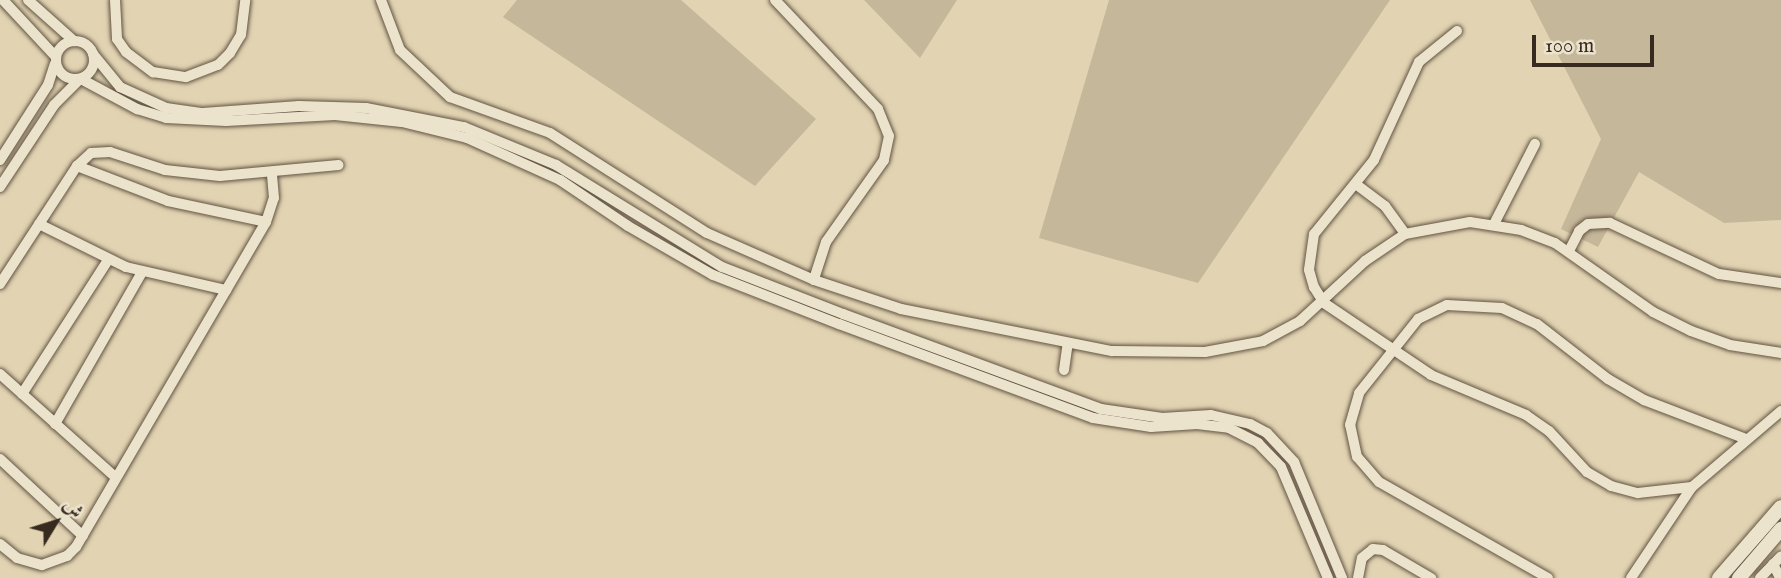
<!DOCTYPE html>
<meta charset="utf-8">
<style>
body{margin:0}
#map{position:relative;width:1781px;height:578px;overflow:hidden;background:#e2d4b2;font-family:"IM FELL English",Amiri,serif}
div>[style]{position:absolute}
.green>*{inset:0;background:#c5b799}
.roads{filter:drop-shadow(0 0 2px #625444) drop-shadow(0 0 2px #625444)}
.minor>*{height:10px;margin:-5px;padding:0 5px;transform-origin:5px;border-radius:5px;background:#ece3cd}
.minor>.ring{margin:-5px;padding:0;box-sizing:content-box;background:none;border:10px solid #ece3cd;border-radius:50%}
.secondary>*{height:14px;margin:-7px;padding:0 7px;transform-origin:7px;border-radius:7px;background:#ece3cd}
span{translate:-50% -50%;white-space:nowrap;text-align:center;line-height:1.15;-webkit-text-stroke:5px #ece3cd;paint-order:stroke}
.north{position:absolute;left:21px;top:487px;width:70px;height:70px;-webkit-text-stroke:5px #ece3cd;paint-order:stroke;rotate:52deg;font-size:19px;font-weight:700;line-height:28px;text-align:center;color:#372a1f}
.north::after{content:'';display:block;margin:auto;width:24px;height:32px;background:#372a1f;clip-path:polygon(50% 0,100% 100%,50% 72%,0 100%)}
.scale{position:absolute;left:1532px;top:35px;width:122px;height:32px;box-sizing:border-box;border:4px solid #372a1f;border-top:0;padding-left:9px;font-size:21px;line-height:24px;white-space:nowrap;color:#372a1f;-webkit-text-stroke:5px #ece3cd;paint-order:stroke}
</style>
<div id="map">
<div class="green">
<div style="clip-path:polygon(517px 0,681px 0,816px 119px,755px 186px,503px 17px)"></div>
<div style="clip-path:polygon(864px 0,957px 0,920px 58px)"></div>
<div style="clip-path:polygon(1109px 0,1390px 0,1198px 283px,1039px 238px)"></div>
<div style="clip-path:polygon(1530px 0,1781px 0,1781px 220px,1724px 223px,1639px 172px,1598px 247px,1561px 229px,1601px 139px)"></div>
</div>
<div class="roads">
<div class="minor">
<div style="left:3px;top:0;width:78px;rotate:47.1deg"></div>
<div style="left:28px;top:0;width:62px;rotate:41.7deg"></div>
<div style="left:115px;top:0;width:39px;rotate:87deg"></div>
<div style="left:117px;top:39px;width:16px;rotate:55deg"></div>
<div style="left:126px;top:52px;width:34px;rotate:37deg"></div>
<div style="left:153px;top:72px;width:33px;rotate:9deg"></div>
<div style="left:186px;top:77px;width:34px;rotate:-21deg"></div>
<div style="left:218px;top:65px;width:17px;rotate:-45deg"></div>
<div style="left:230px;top:53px;width:21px;rotate:-59deg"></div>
<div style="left:241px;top:35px;width:35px;rotate:-83deg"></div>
<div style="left:381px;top:0;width:53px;rotate:69.2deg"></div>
<div style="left:400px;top:50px;width:69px;rotate:43.2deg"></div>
<div style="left:450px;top:97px;width:106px;rotate:19.8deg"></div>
<div style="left:550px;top:133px;width:186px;rotate:32.5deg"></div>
<div style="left:707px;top:233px;width:117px;rotate:23.7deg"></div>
<div style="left:814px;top:280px;width:92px;rotate:18.4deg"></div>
<div style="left:901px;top:309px;width:215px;rotate:11.3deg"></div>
<div style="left:1112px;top:351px;width:93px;rotate:0.6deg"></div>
<div style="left:1205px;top:352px;width:59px;rotate:-10.7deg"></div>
<div style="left:1263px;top:341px;width:42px;rotate:-28.4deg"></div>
<div style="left:1300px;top:321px;width:88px;rotate:-42.7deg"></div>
<div style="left:1365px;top:261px;width:48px;rotate:-34deg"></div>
<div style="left:1405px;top:234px;width:66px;rotate:-10.5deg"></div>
<div style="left:1470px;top:222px;width:52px;rotate:8.9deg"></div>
<div style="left:1521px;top:230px;width:36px;rotate:21deg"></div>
<div style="left:1555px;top:243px;width:120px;rotate:35.1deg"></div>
<div style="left:1653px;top:312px;width:42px;rotate:26.6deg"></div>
<div style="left:1691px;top:331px;width:41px;rotate:19.7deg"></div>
<div style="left:1730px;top:345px;width:52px;rotate:8.9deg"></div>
<div style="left:775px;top:0;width:150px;rotate:46.6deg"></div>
<div style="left:878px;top:109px;width:29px;rotate:68deg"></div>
<div style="left:889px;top:136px;width:25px;rotate:102deg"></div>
<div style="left:884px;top:160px;width:100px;rotate:125.3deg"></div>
<div style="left:826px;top:242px;width:40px;rotate:108deg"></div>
<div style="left:1457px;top:31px;width:49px;rotate:140.8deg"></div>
<div style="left:1419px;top:62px;width:108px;rotate:114.7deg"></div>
<div style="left:1374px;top:160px;width:95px;rotate:129deg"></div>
<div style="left:1314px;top:234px;width:36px;rotate:98deg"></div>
<div style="left:1309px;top:270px;width:18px;rotate:74deg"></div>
<div style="left:1314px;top:287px;width:19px;rotate:58deg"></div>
<div style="left:1324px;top:303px;width:129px;rotate:33.9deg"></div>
<div style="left:1431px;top:375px;width:103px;rotate:22.8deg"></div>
<div style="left:1526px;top:415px;width:28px;rotate:35deg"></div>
<div style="left:1549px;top:431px;width:56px;rotate:47.2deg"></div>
<div style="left:1587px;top:472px;width:28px;rotate:30deg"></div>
<div style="left:1611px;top:486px;width:28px;rotate:15deg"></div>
<div style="left:1638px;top:493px;width:54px;rotate:-6.3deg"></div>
<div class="ring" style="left:56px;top:41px;width:28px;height:28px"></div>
<div style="left:93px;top:54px;width:43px;rotate:50.7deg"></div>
<div style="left:120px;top:87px;width:51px;rotate:24.5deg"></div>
<div style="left:166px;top:108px;width:37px;rotate:8deg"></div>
<div style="left:203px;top:113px;width:96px;rotate:-4.2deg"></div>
<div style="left:299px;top:106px;width:67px;rotate:1.7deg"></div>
<div style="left:366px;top:108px;width:100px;rotate:11deg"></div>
<div style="left:464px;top:127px;width:100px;rotate:22.4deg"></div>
<div style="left:556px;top:165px;width:195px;rotate:31.6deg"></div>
<div style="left:722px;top:267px;width:130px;rotate:21.2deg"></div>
<div style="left:843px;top:314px;width:275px;rotate:20.2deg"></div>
<div style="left:1101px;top:409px;width:62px;rotate:8.4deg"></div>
<div style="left:1162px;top:418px;width:49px;rotate:-3.5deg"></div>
<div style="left:1211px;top:415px;width:40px;rotate:13deg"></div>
<div style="left:1250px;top:424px;width:19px;rotate:28deg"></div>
<div style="left:1267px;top:433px;width:40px;rotate:47deg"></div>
<div style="left:1294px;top:462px;width:126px;rotate:67.5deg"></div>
<div style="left:81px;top:79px;width:64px;rotate:28.2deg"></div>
<div style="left:137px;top:109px;width:30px;rotate:17deg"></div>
<div style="left:166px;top:118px;width:60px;rotate:2.9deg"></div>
<div style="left:226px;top:121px;width:109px;rotate:-3.2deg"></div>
<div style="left:335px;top:115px;width:67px;rotate:6deg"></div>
<div style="left:402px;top:122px;width:67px;rotate:13.8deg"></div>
<div style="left:467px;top:138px;width:102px;rotate:24.3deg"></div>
<div style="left:560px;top:180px;width:82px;rotate:34.1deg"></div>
<div style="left:628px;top:226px;width:98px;rotate:30deg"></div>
<div style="left:713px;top:275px;width:135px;rotate:21.3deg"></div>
<div style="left:839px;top:324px;width:271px;rotate:20.3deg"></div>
<div style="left:1093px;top:418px;width:59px;rotate:8.8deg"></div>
<div style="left:1151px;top:427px;width:46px;rotate:-3.7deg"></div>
<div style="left:1197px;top:424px;width:32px;rotate:7deg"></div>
<div style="left:1229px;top:428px;width:33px;rotate:27deg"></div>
<div style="left:1258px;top:443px;width:33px;rotate:46deg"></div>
<div style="left:1281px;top:467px;width:121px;rotate:67.1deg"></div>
<div style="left:0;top:160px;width:89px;rotate:-57.4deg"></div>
<div style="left:48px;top:85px;width:22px;rotate:-72deg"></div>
<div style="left:77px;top:166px;width:97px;rotate:21deg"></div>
<div style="left:168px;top:201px;width:100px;rotate:12.1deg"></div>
<div style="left:1357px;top:185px;width:35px;rotate:37deg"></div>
<div style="left:1385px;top:206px;width:34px;rotate:54deg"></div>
<div style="left:0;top:187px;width:98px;rotate:-56.6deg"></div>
<div style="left:54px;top:105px;width:35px;rotate:-45deg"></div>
<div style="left:39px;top:224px;width:97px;rotate:26.3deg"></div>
<div style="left:126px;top:267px;width:103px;rotate:13deg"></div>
<div style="left:1494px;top:224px;width:90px;rotate:-62.9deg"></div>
<div style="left:1569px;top:251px;width:22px;rotate:-63deg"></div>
<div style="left:1579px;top:231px;width:11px;rotate:-38deg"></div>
<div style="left:1588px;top:224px;width:22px;rotate:-3deg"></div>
<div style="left:1610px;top:223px;width:120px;rotate:25.1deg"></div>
<div style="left:1719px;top:274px;width:63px;rotate:8.3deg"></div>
<div style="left:0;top:284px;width:141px;rotate:-56.9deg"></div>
<div style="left:77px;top:166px;width:19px;rotate:-43deg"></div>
<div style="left:91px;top:153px;width:19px;rotate:-3deg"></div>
<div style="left:110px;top:152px;width:58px;rotate:18.1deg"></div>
<div style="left:165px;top:170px;width:55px;rotate:6.2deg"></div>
<div style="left:220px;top:176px;width:119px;rotate:-5.3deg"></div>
<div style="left:1064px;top:370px;width:27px;rotate:-82deg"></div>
<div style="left:0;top:374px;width:154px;rotate:41.8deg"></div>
<div style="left:22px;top:394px;width:159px;rotate:-57.3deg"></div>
<div style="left:55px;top:424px;width:175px;rotate:-60.2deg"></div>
<div style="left:0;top:459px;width:113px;rotate:42.9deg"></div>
<div style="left:0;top:544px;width:22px;rotate:39deg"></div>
<div style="left:17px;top:558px;width:26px;rotate:16deg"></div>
<div style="left:42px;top:565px;width:27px;rotate:-20deg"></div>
<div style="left:67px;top:556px;width:13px;rotate:-45deg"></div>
<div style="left:76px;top:547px;width:376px;rotate:-59.7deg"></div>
<div style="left:266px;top:222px;width:25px;rotate:-72deg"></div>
<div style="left:274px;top:198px;width:25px;rotate:-95deg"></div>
<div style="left:1773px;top:564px;width:16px;rotate:63deg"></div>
<div style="left:1358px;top:578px;width:20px;rotate:-79deg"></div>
<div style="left:1362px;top:558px;width:14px;rotate:-39deg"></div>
<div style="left:1373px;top:549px;width:10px;rotate:6deg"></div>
<div style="left:1383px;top:550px;width:56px;rotate:30.3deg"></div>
<div style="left:1548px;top:578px;width:194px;rotate:-150.4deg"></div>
<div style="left:1379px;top:482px;width:33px;rotate:-131deg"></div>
<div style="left:1357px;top:457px;width:33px;rotate:-102deg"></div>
<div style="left:1350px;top:425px;width:33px;rotate:-74deg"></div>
<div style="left:1359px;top:393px;width:95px;rotate:-51.4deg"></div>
<div style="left:1418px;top:319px;width:32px;rotate:-26deg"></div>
<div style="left:1447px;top:305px;width:55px;rotate:3.1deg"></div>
<div style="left:1502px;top:308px;width:38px;rotate:25deg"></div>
<div style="left:1537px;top:324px;width:90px;rotate:37.8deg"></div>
<div style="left:1608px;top:379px;width:42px;rotate:30.3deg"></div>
<div style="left:1644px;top:400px;width:109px;rotate:20.9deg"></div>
<div style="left:1631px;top:578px;width:110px;rotate:-56.2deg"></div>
<div style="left:1692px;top:487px;width:117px;rotate:-40.5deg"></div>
<div style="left:1760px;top:578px;width:30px;rotate:-46deg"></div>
</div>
<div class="secondary">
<div style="left:1719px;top:578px;width:94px;rotate:-48.9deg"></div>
<div style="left:1739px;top:578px;width:65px;rotate:-49.4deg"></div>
</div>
</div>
<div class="north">ش</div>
<div class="scale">100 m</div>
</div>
